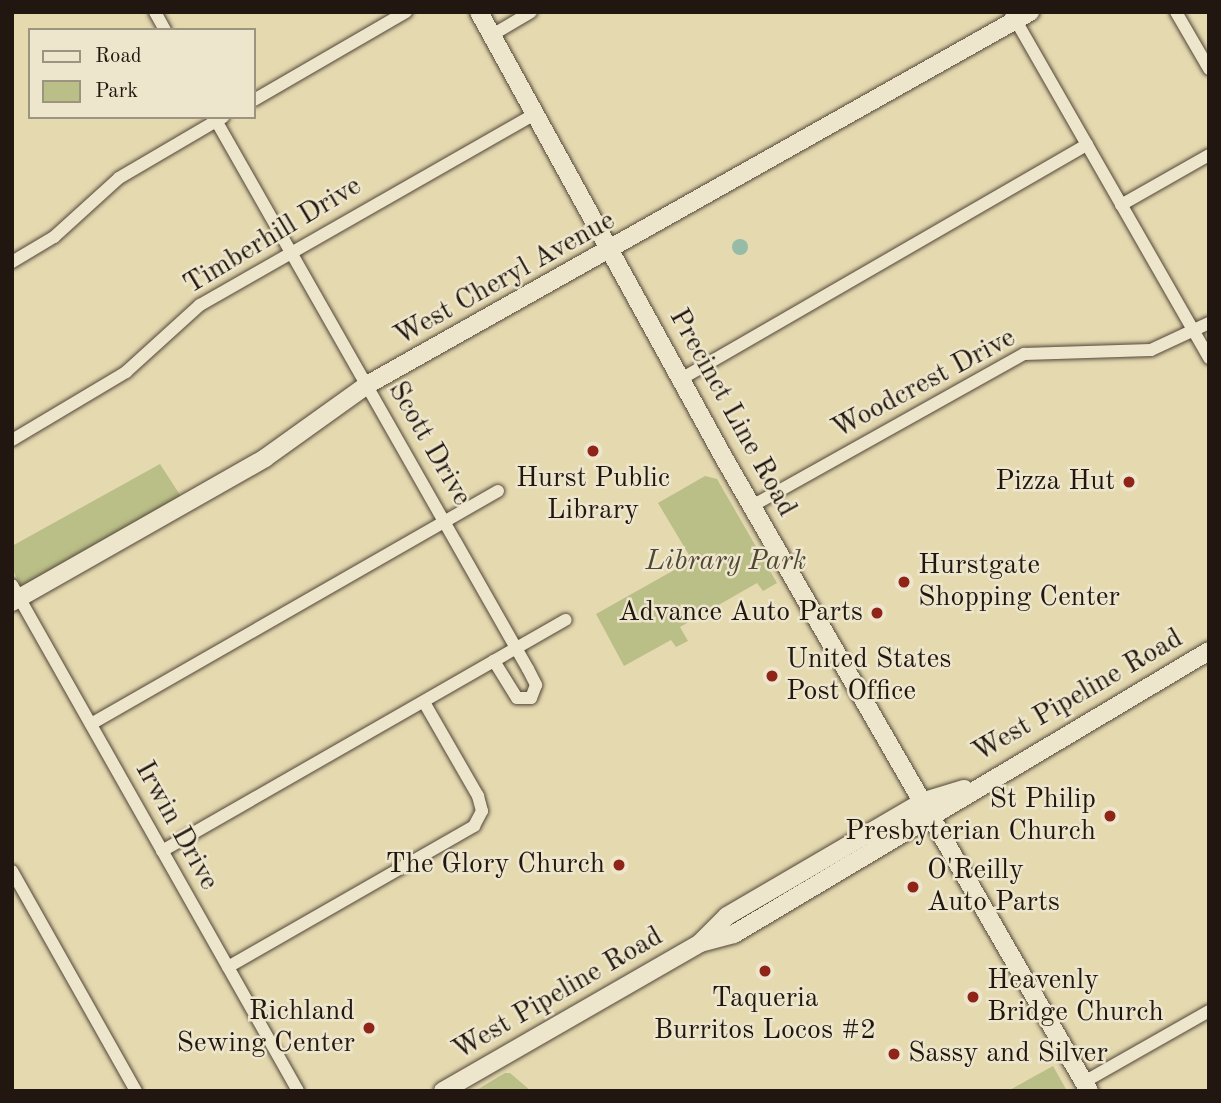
<!DOCTYPE html>
<style>
body{margin:0}
#map{position:relative;width:1221px;height:1103px;overflow:hidden;background:#e5d9b0;font-family:"Old Standard TT",serif}
div>[style]{position:absolute}
.green>*{inset:0;background:#babe87}
.water>*{inset:0;background:#96bba7}
.round{border-radius:50%}
.roads{filter:drop-shadow(0 0 2px #524738) drop-shadow(0 0 2px #524738)}
.street>*{height:12px;margin:-6px;padding:0 6px;transform-origin:6px;border-radius:6px;background:#eee6cc}
.secondary>*{height:18px;margin:-9px;padding:0 9px;transform-origin:9px;border-radius:9px;background:#eee6cc}
.dots>*{width:19px;height:19px;translate:-50% -50%;box-sizing:border-box;border:4px solid #eee6cc;border-radius:50%}
span{translate:-50% -50%;white-space:nowrap;text-align:center;line-height:1.15;-webkit-text-stroke:5px #eee6cc;paint-order:stroke}
.street-label{font-size:28px;color:#211610}
.poi-label{font-size:28px;color:#211610}
.right{translate:-100% -50%;text-align:right}
.left{translate:0 -50%;text-align:left}
.park-label{font-size:28px;color:#4f4834;font-style:italic}
.frame{position:absolute;inset:0;border:14px solid #211610;pointer-events:none}
.legend{position:absolute;left:28px;top:28px;width:228px;height:91px;box-sizing:border-box;background:#eee6cc;border:2px solid #9c9381;margin:0;padding:9px 12px;list-style:none;font-size:21px;color:#211610}
.legend li{display:flex;align-items:center;gap:14px;height:35px}
.legend b{width:35px;border:2px solid #9c9381}
</style>
<div id="map">
<div class="green">
<div style="clip-path:polygon(160px 464px,182px 498px,22px 587px,12px 569px,12px 546px)"></div>
<div style="clip-path:polygon(705px 476px,717px 479px,777px 583px,763px 591px,757px 583px,680px 627px,688px 641px,676px 647px,671px 640px,624px 666px,596px 614px,692px 560px,658px 503px)"></div>
<div style="clip-path:polygon(1053px 1066px,1067px 1091px,1008px 1091px)"></div>
<div style="clip-path:polygon(510px 1073px,531px 1091px,475px 1091px,505px 1073px)"></div>
</div>
<div class="water">
<div class="round" style="left:732px;top:239px;width:16px;height:16px"></div>
</div>
<div class="roads">
<div class="street">
<div style="left:155px;top:12px;width:21px;rotate:61deg"></div>
<div style="left:1011px;top:12px;width:399px;rotate:60.2deg"></div>
<div style="left:1176px;top:12px;width:66px;rotate:59.9deg"></div>
<div style="left:492px;top:35px;width:45px;rotate:-30.5deg"></div>
<div style="left:254px;top:100px;width:176px;rotate:-30.1deg"></div>
<div style="left:214px;top:117px;width:635px;rotate:60.37deg"></div>
<div style="left:528px;top:669px;width:18px;rotate:63deg"></div>
<div style="left:536px;top:685px;width:14px;rotate:111deg"></div>
<div style="left:531px;top:698px;width:14px;rotate:180deg"></div>
<div style="left:517px;top:698px;width:44px;rotate:-121.9deg"></div>
<div style="left:1121px;top:205px;width:101px;rotate:-29.6deg"></div>
<div style="left:12px;top:262px;width:49px;rotate:-30.8deg"></div>
<div style="left:54px;top:237px;width:88px;rotate:-42.2deg"></div>
<div style="left:119px;top:178px;width:121px;rotate:-30.4deg"></div>
<div style="left:681px;top:379px;width:469px;rotate:-30deg"></div>
<div style="left:12px;top:440px;width:133px;rotate:-30.8deg"></div>
<div style="left:126px;top:372px;width:100px;rotate:-42.2deg"></div>
<div style="left:200px;top:305px;width:387px;rotate:-29.7deg"></div>
<div style="left:752px;top:506px;width:312px;rotate:-29.2deg"></div>
<div style="left:1024px;top:354px;width:127px;rotate:-1.8deg"></div>
<div style="left:1151px;top:350px;width:64px;rotate:-25deg"></div>
<div style="left:12px;top:585px;width:581px;rotate:60.52deg"></div>
<div style="left:91px;top:724px;width:469px;rotate:-29.8deg"></div>
<div style="left:162px;top:851px;width:465px;rotate:-29.8deg"></div>
<div style="left:12px;top:871px;width:253px;rotate:60.6deg"></div>
<div style="left:228px;top:967px;width:284px;rotate:-29.8deg"></div>
<div style="left:474px;top:826px;width:17px;rotate:-62deg"></div>
<div style="left:482px;top:811px;width:16px;rotate:-105deg"></div>
<div style="left:478px;top:796px;width:108px;rotate:-119.9deg"></div>
<div style="left:1084px;top:1082px;width:144px;rotate:-29.6deg"></div>
</div>
<div class="secondary">
<div style="left:479px;top:12px;width:509px;rotate:61.22deg"></div>
<div style="left:724px;top:458px;width:731px;rotate:60.03deg"></div>
<div style="left:12px;top:602px;width:291px;rotate:-29.6deg"></div>
<div style="left:265px;top:458px;width:125px;rotate:-35.6deg"></div>
<div style="left:367px;top:385px;width:761px;rotate:-29.36deg"></div>
<div style="left:702px;top:941px;width:35px;rotate:-45deg"></div>
<div style="left:727px;top:916px;width:228px;rotate:-30.3deg"></div>
<div style="left:924px;top:801px;width:42px;rotate:-16.7deg"></div>
<div style="left:443px;top:1091px;width:297px;rotate:-29.9deg"></div>
<div style="left:700px;top:943px;width:35px;rotate:-15deg"></div>
<div style="left:734px;top:934px;width:553px;rotate:-30.79deg"></div>
</div>
</div>
<div class="dots">
<div style="left:593px;top:451px;background:#8f2418"></div>
<div style="left:1129px;top:482px;background:#8f2418"></div>
<div style="left:904px;top:582px;background:#8f2418"></div>
<div style="left:877px;top:613px;background:#8f2418"></div>
<div style="left:772px;top:676px;background:#8f2418"></div>
<div style="left:1110px;top:816px;background:#8f2418"></div>
<div style="left:619px;top:865px;background:#8f2418"></div>
<div style="left:913px;top:887px;background:#8f2418"></div>
<div style="left:765px;top:971px;background:#8f2418"></div>
<div style="left:973px;top:997px;background:#8f2418"></div>
<div style="left:369px;top:1028px;background:#8f2418"></div>
<div style="left:894px;top:1054px;background:#8f2418"></div>
</div>
<div class="street-label">
<span style="left:273px;top:236px;rotate:-31deg">Timberhill Drive</span>
<span style="left:505px;top:279px;rotate:-29deg">West Cheryl Avenue</span>
<span style="left:924px;top:384px;rotate:-28deg">Woodcrest Drive</span>
<span style="left:732px;top:413px;rotate:61deg">Precinct Line Road</span>
<span style="left:429px;top:444px;rotate:60deg">Scott Drive</span>
<span style="left:1078px;top:696px;rotate:-30deg">West Pipeline Road</span>
<span style="left:176px;top:826px;rotate:61deg">Irwin Drive</span>
<span style="left:558px;top:994px;rotate:-30deg">West Pipeline Road</span>
</div>
<div class="poi-label">
<span style="left:593px;top:495px">Hurst Public<br>Library</span>
<span class="right" style="left:1115px;top:482px">Pizza Hut</span>
<span class="left" style="left:918px;top:582px">Hurstgate<br>Shopping Center</span>
<span class="right" style="left:863px;top:613px">Advance Auto Parts</span>
<span class="left" style="left:786px;top:676px">United States<br>Post Office</span>
<span class="right" style="left:1096px;top:816px">St Philip<br>Presbyterian Church</span>
<span class="right" style="left:605px;top:865px">The Glory Church</span>
<span class="left" style="left:927px;top:887px">O'Reilly<br>Auto Parts</span>
<span class="left" style="left:987px;top:997px">Heavenly<br>Bridge Church</span>
<span style="left:765px;top:1015px">Taqueria<br>Burritos Locos #2</span>
<span class="right" style="left:355px;top:1028px">Richland<br>Sewing Center</span>
<span class="left" style="left:908px;top:1054px">Sassy and Silver</span>
</div>
<div class="park-label">
<span style="left:726px;top:562px">Library Park</span>
</div>
<div class="frame"></div>
<ul class="legend">
<li><b style="height:9px;background:#eee6cc"></b>Road</li>
<li><b style="height:19px;background:#babe87"></b>Park</li>
</ul>
</div>
